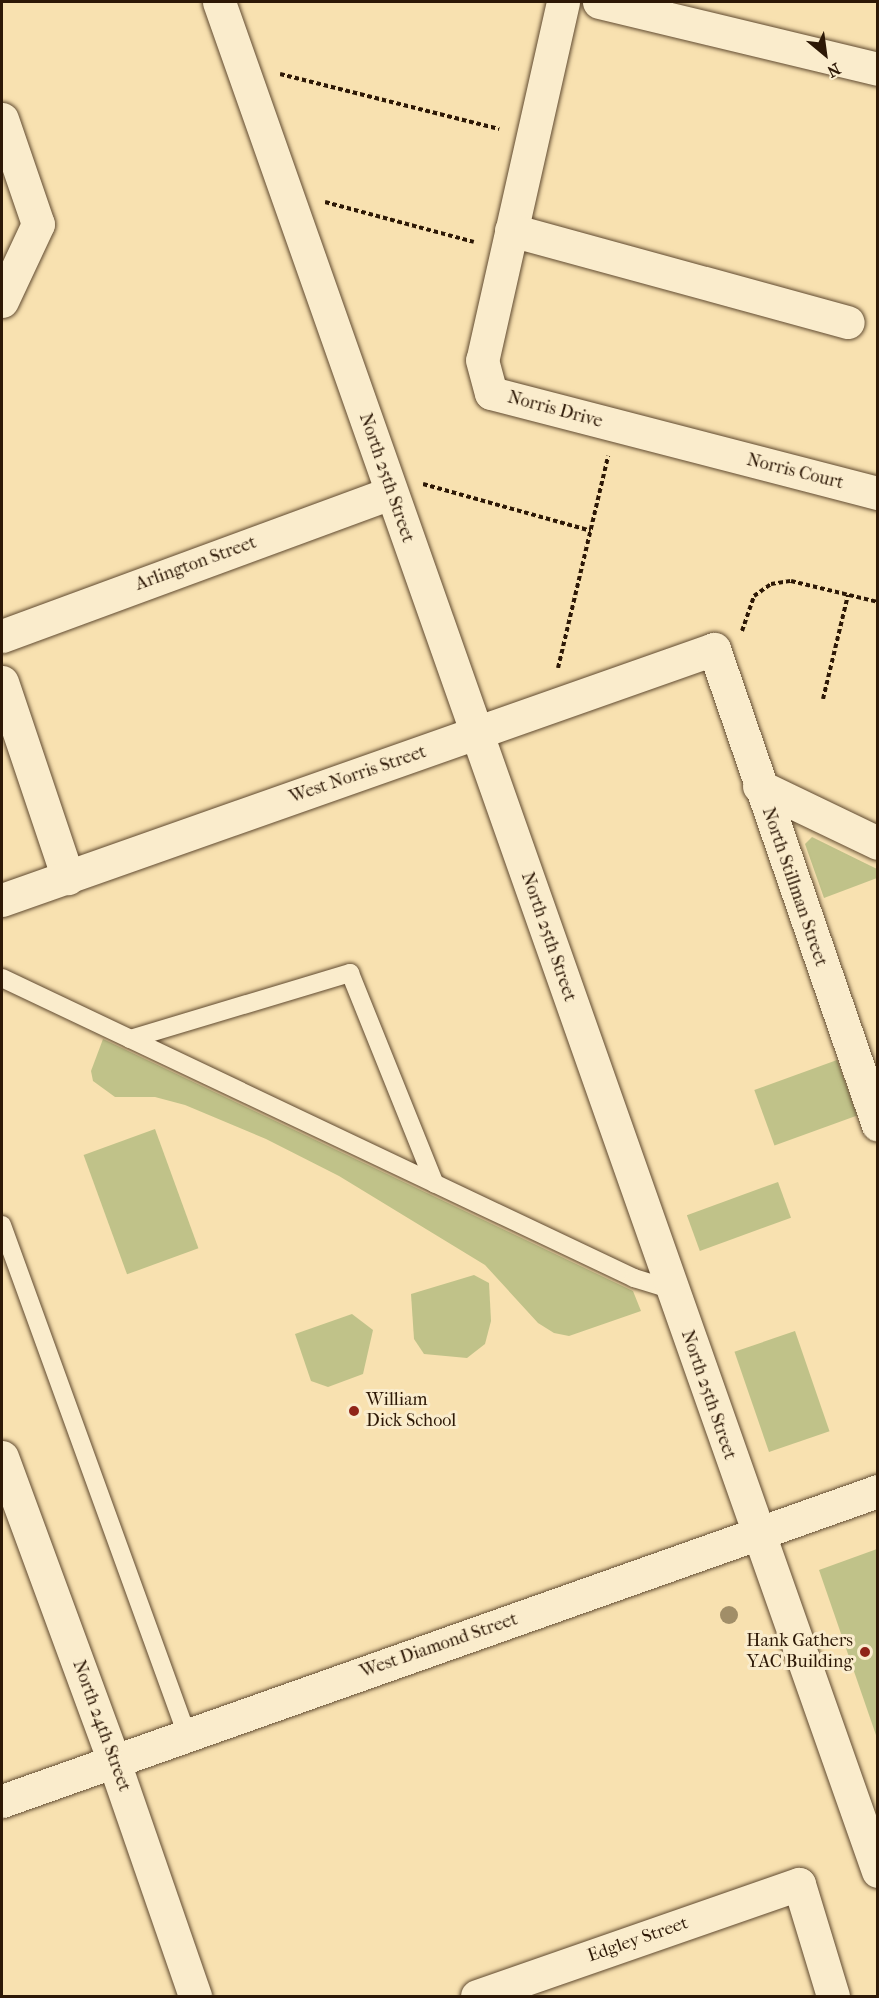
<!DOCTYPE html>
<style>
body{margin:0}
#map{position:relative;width:879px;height:1998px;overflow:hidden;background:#f8e1b0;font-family:"IM FELL French Canon",serif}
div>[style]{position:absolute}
.green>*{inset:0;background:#c0c289;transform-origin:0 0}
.path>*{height:4px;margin-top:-2px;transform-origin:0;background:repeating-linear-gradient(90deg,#2d1806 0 4.5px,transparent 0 7.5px)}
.roads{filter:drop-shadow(0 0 2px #604a30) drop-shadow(0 0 2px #604a30)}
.service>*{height:18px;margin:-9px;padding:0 9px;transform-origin:9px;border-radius:9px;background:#faeccc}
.minor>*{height:33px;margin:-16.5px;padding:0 16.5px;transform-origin:16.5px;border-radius:16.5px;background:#faeccc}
.secondary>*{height:33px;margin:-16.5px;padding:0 16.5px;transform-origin:16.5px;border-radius:16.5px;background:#faeccc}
.trees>*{width:18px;height:18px;margin:-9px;border-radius:50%;background:#a18e68}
.dots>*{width:16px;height:16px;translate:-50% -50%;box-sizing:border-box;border:3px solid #faeccc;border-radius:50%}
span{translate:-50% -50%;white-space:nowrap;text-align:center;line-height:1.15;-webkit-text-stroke:6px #faeccc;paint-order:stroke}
.street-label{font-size:18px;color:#2d1806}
.poi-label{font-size:18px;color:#2d1806}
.left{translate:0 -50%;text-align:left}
.right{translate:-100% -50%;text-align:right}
.frame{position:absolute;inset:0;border:3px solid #2d1806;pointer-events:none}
.north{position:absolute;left:795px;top:24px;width:60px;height:60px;-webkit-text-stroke:4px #faeccc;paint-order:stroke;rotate:151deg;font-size:16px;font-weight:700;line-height:24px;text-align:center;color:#2d1806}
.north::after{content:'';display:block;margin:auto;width:21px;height:27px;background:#2d1806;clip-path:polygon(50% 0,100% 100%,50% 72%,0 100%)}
</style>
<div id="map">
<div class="green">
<div style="clip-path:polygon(812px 837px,877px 869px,877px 878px,824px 898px,805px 844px)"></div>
<div style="clip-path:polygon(103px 1039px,633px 1291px,641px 1311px,569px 1336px,554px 1333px,538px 1323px,485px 1265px,339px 1176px,266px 1139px,185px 1105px,155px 1097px,115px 1097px,93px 1081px,91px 1071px)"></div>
<div style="left:837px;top:1060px;width:59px;height:88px;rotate:70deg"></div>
<div style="left:155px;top:1129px;width:127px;height:76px;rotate:70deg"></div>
<div style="left:778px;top:1182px;width:38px;height:97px;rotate:70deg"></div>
<div style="clip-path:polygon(474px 1275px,489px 1283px,491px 1321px,485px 1344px,467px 1358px,424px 1354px,414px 1339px,411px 1294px)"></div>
<div style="clip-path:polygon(352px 1314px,373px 1330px,363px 1374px,328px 1387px,311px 1381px,295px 1334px)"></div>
<div style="left:795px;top:1331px;width:106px;height:64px;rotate:71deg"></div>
<div style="clip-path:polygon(877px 1549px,878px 1549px,877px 1738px,819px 1570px)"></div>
</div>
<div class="path">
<div style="left:280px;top:74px;width:226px;rotate:14.1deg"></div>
<div style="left:325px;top:202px;width:154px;rotate:15deg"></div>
<div style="left:423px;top:484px;width:174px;rotate:15.6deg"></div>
<div style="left:742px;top:631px;width:37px;rotate:-71deg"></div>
<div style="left:754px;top:596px;width:21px;rotate:-35deg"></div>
<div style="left:771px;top:584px;width:20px;rotate:-9deg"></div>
<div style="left:791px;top:581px;width:89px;rotate:13.6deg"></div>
<div style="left:558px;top:668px;width:218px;rotate:-76.7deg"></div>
<div style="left:823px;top:699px;width:107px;rotate:-76.5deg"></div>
</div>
<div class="roads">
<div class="service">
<div style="left:2px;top:978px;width:700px;rotate:25.39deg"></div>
<div style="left:634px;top:1278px;width:39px;rotate:17deg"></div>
<div style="left:130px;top:1039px;width:230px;rotate:-16.7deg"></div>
<div style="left:350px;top:973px;width:227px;rotate:68.1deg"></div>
<div style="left:2px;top:1225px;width:543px;rotate:70.06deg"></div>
</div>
<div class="minor">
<div style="left:219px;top:2px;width:1982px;rotate:70.58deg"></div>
<div style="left:563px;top:2px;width:367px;rotate:102.7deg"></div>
<div style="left:482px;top:360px;width:34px;rotate:75deg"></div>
<div style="left:491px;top:393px;width:400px;rotate:14.5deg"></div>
<div style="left:599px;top:2px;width:287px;rotate:13.5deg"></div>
<div style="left:2px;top:119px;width:111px;rotate:71.1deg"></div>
<div style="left:38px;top:224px;width:85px;rotate:115.1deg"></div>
<div style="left:511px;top:230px;width:349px;rotate:15.3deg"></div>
<div style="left:2px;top:636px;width:414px;rotate:-20.2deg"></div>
<div style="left:2px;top:682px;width:207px;rotate:71.4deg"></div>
<div style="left:759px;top:786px;width:132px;rotate:25.6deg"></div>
<div style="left:2px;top:900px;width:755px;rotate:-19.42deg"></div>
<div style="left:714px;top:649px;width:503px;rotate:70.99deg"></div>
<div style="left:2px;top:1457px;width:325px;rotate:69.8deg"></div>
<div style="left:114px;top:1762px;width:248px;rotate:70.9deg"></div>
<div style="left:477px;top:1996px;width:341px;rotate:-19.2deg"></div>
<div style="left:799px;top:1884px;width:117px;rotate:73.1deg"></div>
</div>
<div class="secondary">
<div style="left:2px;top:1801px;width:929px;rotate:-19.49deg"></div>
</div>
</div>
<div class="trees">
<div style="left:729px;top:1615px"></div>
</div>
<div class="dots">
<div style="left:354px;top:1411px;background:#8f2418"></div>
<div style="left:865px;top:1652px;background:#8f2418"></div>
</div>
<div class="street-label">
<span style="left:555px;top:410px;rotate:15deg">Norris Drive</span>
<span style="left:795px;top:472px;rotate:14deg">Norris Court</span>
<span style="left:386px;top:478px;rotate:71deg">North 25th Street</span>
<span style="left:196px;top:564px;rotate:-20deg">Arlington Street</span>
<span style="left:358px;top:775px;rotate:-19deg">West Norris Street</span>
<span style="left:794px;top:887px;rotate:71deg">North Stillman Street</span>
<span style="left:548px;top:937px;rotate:71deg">North 25th Street</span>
<span style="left:708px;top:1395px;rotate:71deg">North 25th Street</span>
<span style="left:439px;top:1646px;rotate:-19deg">West Diamond Street</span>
<span style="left:101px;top:1726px;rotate:70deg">North 24th Street</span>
<span style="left:638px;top:1940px;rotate:-19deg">Edgley Street</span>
</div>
<div class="poi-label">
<span class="left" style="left:366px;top:1411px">William<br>Dick School</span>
<span class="right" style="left:853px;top:1652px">Hank Gathers<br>YAC Building</span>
</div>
<div class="frame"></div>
<div class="north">N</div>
</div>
